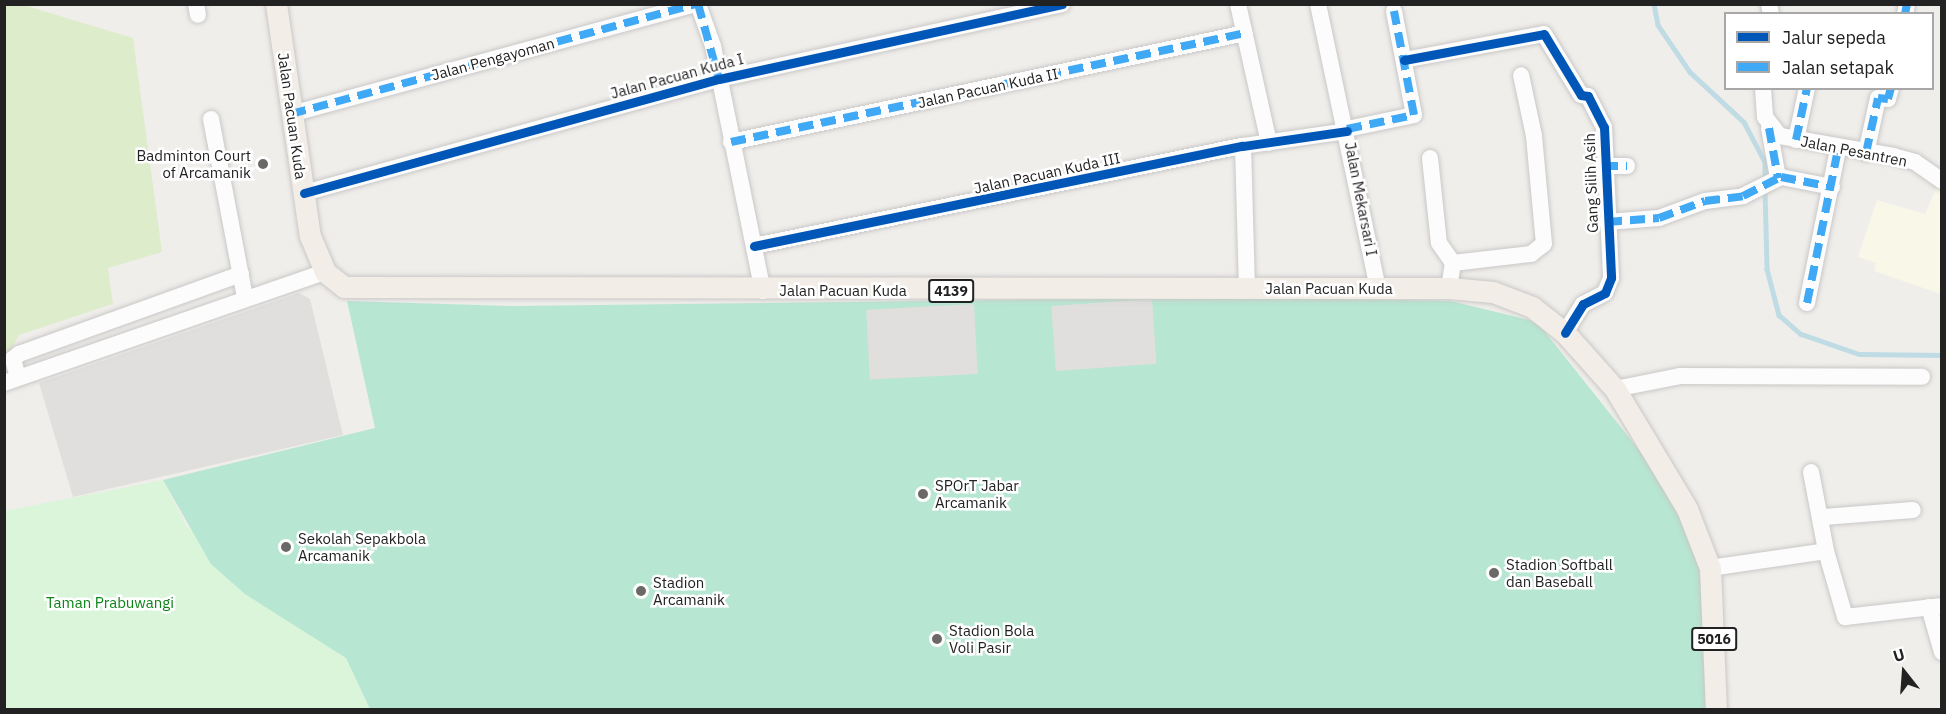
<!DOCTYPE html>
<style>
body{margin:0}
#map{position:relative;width:1946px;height:714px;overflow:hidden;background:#f0eeeb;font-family:"IBM Plex Sans",sans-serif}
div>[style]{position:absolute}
.education>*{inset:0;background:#f8f7e8}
.grass>*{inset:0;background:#ddeccb}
.park>*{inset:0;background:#daf5da}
.pitch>*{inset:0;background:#b7e6d2}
.parking>*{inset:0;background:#e0dfde;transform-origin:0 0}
.stream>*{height:4.5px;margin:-2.25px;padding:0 2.25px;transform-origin:2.25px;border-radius:2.25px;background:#bfdbe3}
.roads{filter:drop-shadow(0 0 2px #c9c8c7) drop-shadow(0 0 2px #c9c8c7)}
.minor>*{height:16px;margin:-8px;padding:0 8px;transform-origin:8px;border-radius:8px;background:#fdfcfc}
.major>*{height:21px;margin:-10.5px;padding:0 10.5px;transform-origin:10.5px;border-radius:10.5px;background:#f3ede7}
.quiet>*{height:8px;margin-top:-4px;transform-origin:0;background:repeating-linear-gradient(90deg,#3fa9f5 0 15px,transparent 0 23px)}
.cycleway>*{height:9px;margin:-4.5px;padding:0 4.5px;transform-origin:4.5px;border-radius:4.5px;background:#0057b8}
.dots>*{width:16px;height:16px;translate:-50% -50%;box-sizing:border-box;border:3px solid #fff;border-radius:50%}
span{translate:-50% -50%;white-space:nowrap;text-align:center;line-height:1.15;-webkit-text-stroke:5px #fff;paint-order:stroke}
.shield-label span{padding:2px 4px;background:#fff;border:2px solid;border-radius:4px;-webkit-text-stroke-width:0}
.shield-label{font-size:14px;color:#222;font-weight:700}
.street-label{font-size:15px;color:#222}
.poi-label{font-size:15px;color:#222}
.right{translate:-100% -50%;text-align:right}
.left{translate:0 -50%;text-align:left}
.park-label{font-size:15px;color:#0c8416}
.frame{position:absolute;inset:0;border:6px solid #222;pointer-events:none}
.legend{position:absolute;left:1724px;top:12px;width:210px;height:78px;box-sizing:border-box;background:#fff;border:2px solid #a7a7a7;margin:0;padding:8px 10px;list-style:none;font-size:18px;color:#222}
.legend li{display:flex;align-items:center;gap:12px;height:30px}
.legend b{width:30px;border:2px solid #a7a7a7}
.north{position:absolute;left:1874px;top:642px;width:60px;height:60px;-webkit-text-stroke:4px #fff;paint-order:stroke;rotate:343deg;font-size:16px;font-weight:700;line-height:24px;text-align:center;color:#222}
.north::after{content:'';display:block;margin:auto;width:21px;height:27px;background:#222;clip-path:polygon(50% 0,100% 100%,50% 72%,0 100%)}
</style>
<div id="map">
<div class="education">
<div style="clip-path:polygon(1937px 186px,1941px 191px,1941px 294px,1874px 271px,1876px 263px,1858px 257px,1877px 200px,1925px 214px)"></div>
</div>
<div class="grass">
<div style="clip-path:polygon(20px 4px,133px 38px,162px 252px,108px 268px,113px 304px,19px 335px,5px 361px,4px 5px)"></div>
</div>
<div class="park">
<div style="clip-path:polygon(163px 480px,186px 526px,300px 626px,346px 658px,370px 709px,5px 709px,4px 511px)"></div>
</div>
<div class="pitch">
<div style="clip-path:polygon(1246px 297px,1451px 301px,1537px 322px,1686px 509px,1706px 568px,1711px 709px,370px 709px,346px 658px,245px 594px,211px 564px,163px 480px,375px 428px,347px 301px,513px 306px)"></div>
</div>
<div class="parking">
<div style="clip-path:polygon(299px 293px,310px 299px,343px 435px,73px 497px,39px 383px)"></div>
<div style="left:1152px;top:299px;width:65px;height:101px;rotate:86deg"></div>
<div style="left:974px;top:304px;width:70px;height:108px;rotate:87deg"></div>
</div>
<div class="stream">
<div style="left:1654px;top:4px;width:21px;rotate:79deg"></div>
<div style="left:1658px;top:25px;width:57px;rotate:55.8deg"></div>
<div style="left:1690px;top:72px;width:74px;rotate:42.8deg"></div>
<div style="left:1744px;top:122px;width:45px;rotate:62.3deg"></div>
<div style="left:1765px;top:162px;width:20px;rotate:90deg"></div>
<div style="left:1765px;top:190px;width:79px;rotate:88.5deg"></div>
<div style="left:1767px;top:269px;width:48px;rotate:75.4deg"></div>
<div style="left:1779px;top:315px;width:29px;rotate:41deg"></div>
<div style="left:1801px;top:334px;width:61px;rotate:19deg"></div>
<div style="left:1859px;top:354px;width:83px;rotate:0.7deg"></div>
</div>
<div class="roads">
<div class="minor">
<div style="left:196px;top:4px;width:11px;rotate:80deg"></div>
<div style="left:698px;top:4px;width:45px;rotate:70.3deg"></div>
<div style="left:713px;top:46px;width:250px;rotate:78.5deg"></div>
<div style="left:1238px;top:4px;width:142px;rotate:77.4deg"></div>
<div style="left:1318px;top:4px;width:290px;rotate:78.1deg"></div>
<div style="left:1769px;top:4px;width:10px;rotate:79deg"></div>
<div style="left:1905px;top:14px;width:10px;rotate:-79deg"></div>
<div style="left:1404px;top:60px;width:142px;rotate:-10.5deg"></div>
<div style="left:1544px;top:34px;width:71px;rotate:58.8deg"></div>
<div style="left:1581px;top:95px;width:7px;rotate:8deg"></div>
<div style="left:1588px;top:96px;width:35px;rotate:63deg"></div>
<div style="left:1604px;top:127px;width:151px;rotate:87.3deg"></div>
<div style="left:1611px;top:278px;width:16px;rotate:112deg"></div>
<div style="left:1605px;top:293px;width:25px;rotate:153deg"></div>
<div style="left:1583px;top:304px;width:34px;rotate:122deg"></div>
<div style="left:1763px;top:88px;width:29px;rotate:86deg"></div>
<div style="left:1765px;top:117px;width:24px;rotate:52deg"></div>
<div style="left:1780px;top:136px;width:115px;rotate:10deg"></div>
<div style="left:1893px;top:156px;width:23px;rotate:15deg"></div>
<div style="left:1915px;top:162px;width:33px;rotate:35deg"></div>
<div style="left:291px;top:114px;width:419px;rotate:-15.2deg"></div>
<div style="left:211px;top:119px;width:182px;rotate:79.2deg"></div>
<div style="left:1769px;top:128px;width:51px;rotate:79.8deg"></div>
<div style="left:1347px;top:129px;width:68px;rotate:-11.8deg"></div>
<div style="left:1414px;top:115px;width:106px;rotate:-100.9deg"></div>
<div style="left:1796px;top:140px;width:53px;rotate:-78.1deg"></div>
<div style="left:731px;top:142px;width:525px;rotate:-11.97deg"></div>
<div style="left:1243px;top:146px;width:143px;rotate:88.4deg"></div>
<div style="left:1866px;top:153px;width:56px;rotate:-77.7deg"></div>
<div style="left:1878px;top:98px;width:10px;rotate:6deg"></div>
<div style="left:1888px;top:99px;width:11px;rotate:-75deg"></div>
<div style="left:1430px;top:158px;width:85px;rotate:84deg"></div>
<div style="left:1439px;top:243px;width:24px;rotate:55deg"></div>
<div style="left:1603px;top:166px;width:24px"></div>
<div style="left:304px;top:193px;width:430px;rotate:-15.4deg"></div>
<div style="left:719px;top:79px;width:351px;rotate:-12.3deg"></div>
<div style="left:1607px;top:222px;width:52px;rotate:-4.4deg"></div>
<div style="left:1659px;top:218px;width:49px;rotate:-20.3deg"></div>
<div style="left:1705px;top:201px;width:38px;rotate:-7deg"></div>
<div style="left:1743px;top:196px;width:42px;rotate:-26.6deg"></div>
<div style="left:1781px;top:177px;width:52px;rotate:11.1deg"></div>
<div style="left:754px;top:246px;width:499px;rotate:-11.6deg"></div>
<div style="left:1243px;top:146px;width:105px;rotate:-8.2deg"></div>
<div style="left:1449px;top:288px;width:25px;rotate:-81deg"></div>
<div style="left:1453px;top:263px;width:79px;rotate:-6.6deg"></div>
<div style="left:1531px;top:254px;width:16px;rotate:-38deg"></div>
<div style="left:1544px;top:244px;width:108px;rotate:-95.3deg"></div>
<div style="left:1534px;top:136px;width:62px;rotate:-102deg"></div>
<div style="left:1807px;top:303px;width:157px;rotate:-78.6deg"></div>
<div style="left:18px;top:377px;width:19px;rotate:-106deg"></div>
<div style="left:13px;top:359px;width:8px;rotate:-40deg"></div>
<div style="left:19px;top:354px;width:236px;rotate:-19.8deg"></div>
<div style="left:4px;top:383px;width:340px;rotate:-19.1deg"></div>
<div style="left:1615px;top:389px;width:66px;rotate:-11.3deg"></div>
<div style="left:1680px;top:376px;width:242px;rotate:0.2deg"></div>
<div style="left:1811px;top:472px;width:80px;rotate:79.2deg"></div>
<div style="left:1824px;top:517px;width:89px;rotate:-4.5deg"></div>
<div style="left:1710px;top:568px;width:117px;rotate:-8.3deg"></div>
<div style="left:1826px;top:551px;width:69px;rotate:73.9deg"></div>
<div style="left:1845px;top:617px;width:98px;rotate:-6.5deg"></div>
<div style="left:1929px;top:607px;width:47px;rotate:73.9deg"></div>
</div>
<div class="major">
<div style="left:276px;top:4px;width:234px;rotate:81.7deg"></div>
<div style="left:310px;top:236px;width:39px;rotate:67deg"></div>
<div style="left:325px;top:272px;width:24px;rotate:38deg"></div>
<div style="left:344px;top:287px;width:1105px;rotate:0.05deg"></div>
<div style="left:1449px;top:288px;width:44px;rotate:5.2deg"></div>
<div style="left:1493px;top:292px;width:42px;rotate:21deg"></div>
<div style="left:1532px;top:307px;width:42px;rotate:38.2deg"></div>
<div style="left:1565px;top:333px;width:75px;rotate:48.2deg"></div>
<div style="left:1615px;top:389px;width:140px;rotate:59deg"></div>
<div style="left:1687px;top:509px;width:63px;rotate:68.7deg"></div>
<div style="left:1710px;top:568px;width:142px;rotate:87.6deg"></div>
</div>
</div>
<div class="quiet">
<div style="left:698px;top:4px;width:78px;rotate:74.4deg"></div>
<div style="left:1905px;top:14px;width:10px;rotate:-79deg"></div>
<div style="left:291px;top:114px;width:419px;rotate:-15.2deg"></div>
<div style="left:1769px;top:128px;width:51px;rotate:79.8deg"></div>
<div style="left:1347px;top:129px;width:68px;rotate:-11.8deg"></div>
<div style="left:1414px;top:115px;width:106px;rotate:-100.9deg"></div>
<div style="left:1796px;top:140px;width:53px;rotate:-78.1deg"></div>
<div style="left:731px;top:142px;width:525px;rotate:-11.97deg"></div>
<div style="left:1866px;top:153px;width:56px;rotate:-77.7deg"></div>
<div style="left:1878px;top:98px;width:10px;rotate:6deg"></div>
<div style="left:1888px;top:99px;width:11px;rotate:-75deg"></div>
<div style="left:1603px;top:166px;width:24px"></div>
<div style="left:1607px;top:222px;width:52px;rotate:-4.4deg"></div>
<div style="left:1659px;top:218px;width:49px;rotate:-20.3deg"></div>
<div style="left:1705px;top:201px;width:38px;rotate:-7deg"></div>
<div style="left:1743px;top:196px;width:42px;rotate:-26.6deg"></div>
<div style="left:1781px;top:177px;width:52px;rotate:11.1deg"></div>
<div style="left:1807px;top:303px;width:157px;rotate:-78.6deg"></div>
</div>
<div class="cycleway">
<div style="left:1404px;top:60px;width:142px;rotate:-10.5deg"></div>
<div style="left:1544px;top:34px;width:71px;rotate:58.8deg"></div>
<div style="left:1581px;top:95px;width:7px;rotate:8deg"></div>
<div style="left:1588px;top:96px;width:35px;rotate:63deg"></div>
<div style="left:1604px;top:127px;width:151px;rotate:87.3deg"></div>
<div style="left:1611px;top:278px;width:16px;rotate:112deg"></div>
<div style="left:1605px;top:293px;width:25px;rotate:153deg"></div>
<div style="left:1583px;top:304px;width:34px;rotate:122deg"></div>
<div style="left:304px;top:193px;width:430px;rotate:-15.4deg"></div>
<div style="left:719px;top:79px;width:351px;rotate:-12.3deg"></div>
<div style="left:754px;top:246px;width:499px;rotate:-11.6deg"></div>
<div style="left:1243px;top:146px;width:105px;rotate:-8.2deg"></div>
</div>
<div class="dots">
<div style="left:263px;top:164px;background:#6a6968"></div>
<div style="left:923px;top:494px;background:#6a6968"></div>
<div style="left:286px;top:547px;background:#6a6968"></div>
<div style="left:1494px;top:573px;background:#6a6968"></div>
<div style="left:641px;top:591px;background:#6a6968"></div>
<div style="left:937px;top:639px;background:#6a6968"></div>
</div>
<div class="shield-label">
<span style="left:951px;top:291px">4139</span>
<span style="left:1714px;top:639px">5016</span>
</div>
<div class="street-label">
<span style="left:493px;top:59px;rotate:-15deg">Jalan Pengayoman</span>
<span style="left:677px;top:76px;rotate:-15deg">Jalan Pacuan Kuda I</span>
<span style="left:988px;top:88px;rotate:-12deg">Jalan Pacuan Kuda II</span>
<span style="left:292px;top:116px;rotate:82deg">Jalan Pacuan Kuda</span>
<span style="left:1854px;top:151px;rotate:11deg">Jalan Pesantren</span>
<span style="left:1047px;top:173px;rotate:-12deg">Jalan Pacuan Kuda III</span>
<span style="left:1591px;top:183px;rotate:-92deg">Gang Silih Asih</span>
<span style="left:1361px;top:199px;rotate:79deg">Jalan Mekarsari I</span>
<span style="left:1329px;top:289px">Jalan Pacuan Kuda</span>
<span style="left:843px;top:291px">Jalan Pacuan Kuda</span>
</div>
<div class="poi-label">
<span class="right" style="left:251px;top:164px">Badminton Court<br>of Arcamanik</span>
<span class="left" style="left:935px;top:494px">SPOrT Jabar<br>Arcamanik</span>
<span class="left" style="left:298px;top:547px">Sekolah Sepakbola<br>Arcamanik</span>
<span class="left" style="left:1506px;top:573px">Stadion Softball<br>dan Baseball</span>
<span class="left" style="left:653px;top:591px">Stadion<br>Arcamanik</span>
<span class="left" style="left:949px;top:639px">Stadion Bola<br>Voli Pasir</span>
</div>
<div class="park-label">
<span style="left:110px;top:603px">Taman Prabuwangi</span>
</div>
<div class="frame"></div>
<ul class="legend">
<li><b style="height:8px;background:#0057b8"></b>Jalur sepeda</li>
<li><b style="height:8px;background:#3fa9f5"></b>Jalan setapak</li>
</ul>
<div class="north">U</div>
</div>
